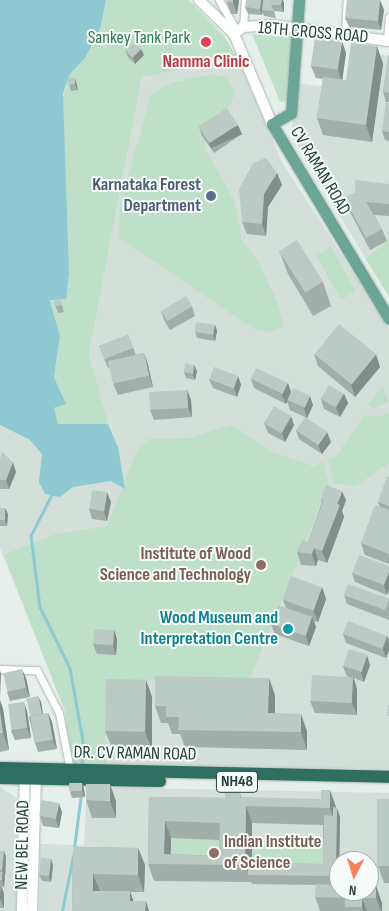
<!DOCTYPE html>
<style>
body{margin:0}
#map{position:relative;width:389px;height:911px;overflow:hidden;background:#e6efeb;font-family:"Sofia Sans Condensed",sans-serif}
div>[style]{position:absolute}
.built>*{inset:0;background:#d4dfda}
.green>*{inset:0;background:#bfe0c8;transform-origin:0 0}
.water>*{inset:0;background:#8ec9d4}
.stream>*{height:2.5px;margin:-1.25px;padding:0 1.25px;transform-origin:1.25px;border-radius:1.25px;background:#8ec9d4}
.roads{filter:drop-shadow(0 0 1px #a8b8b2) drop-shadow(0 0 1px #a8b8b2)}
.street>*{height:7px;margin:-3.5px;padding:0 3.5px;transform-origin:3.5px;border-radius:3.5px;background:#fff}
.secondary>*{height:10px;margin:-5px;padding:0 5px;transform-origin:5px;border-radius:5px;background:#fff}
.primary>*{height:11px;margin:-5.5px;padding:0 5.5px;transform-origin:5.5px;border-radius:5.5px;background:#6aa596}
.highway>*{height:12px;margin:-6px;padding:0 6px;transform-origin:6px;border-radius:6px;background:#2f6f62}
.wall>*{inset:0;background:#a1aea9}
.shaded-wall>*{inset:0;background:#838d89;transform-origin:0 0}
.building>*{inset:0;background:#bbcac4;transform-origin:0 0}
.dots>*{width:14px;height:14px;translate:-50% -50%;box-sizing:border-box;border:2px solid #f7fbf9;border-radius:50%}
span{translate:-50% -50%;white-space:nowrap;text-align:center;line-height:1.15;-webkit-text-stroke:4px #f7fbf9;paint-order:stroke}
.shield-label span{padding:1px 4px;background:#f7fbf9;border:1px solid;border-radius:4px;-webkit-text-stroke-width:0}
.shield-label{font-size:16px;color:#24423a;font-weight:700}
.street-label{font-size:18px;color:#24423a}
.park-label{font-size:18px;color:#2d7a4b}
.health-label{font-size:18px;color:#be3a42;font-weight:700}
.service-label{font-size:18px;color:#4e5e75;font-weight:700}
.right{translate:-100% -50%;text-align:right}
.education-label{font-size:18px;color:#785e54;font-weight:700}
.left{translate:0 -50%;text-align:left}
.culture-label{font-size:18px;color:#0d838f;font-weight:700}
.north{position:absolute;left:329px;top:851px;width:50px;height:50px;box-sizing:border-box;background:#f7fbf9;border:1px solid #a3b1ad;border-radius:50%;rotate:185deg;font-size:14px;font-weight:700;line-height:20px;text-align:center;color:#24423a}
.north::after{content:'';display:block;margin:auto;width:18px;height:22px;background:#f4845f;clip-path:polygon(50% 0,100% 100%,50% 72%,0 100%)}
</style>
<div id="map">
<div class="built">
<div style="clip-path:polygon(354px 50px,389px 56px,389px 240px,365px 258px,291px 134px,297px 83px,349px 90px)"></div>
<div style="clip-path:polygon(238px 59px,282px 162px,389px 328px,389px 769px,72px 763px,65px 711px,0 548px,0 425px,30px 440px,107px 424px,89px 354px,142px 77px)"></div>
<div style="clip-path:polygon(0 787px,18px 799px,16px 911px,0 911px)"></div>
<div style="clip-path:polygon(evenodd,87px 787px,389px 793px,389px 911px,39px 911px,40px 844px,84px 845px,87px 787px,339px 861px,369px 861px,369px 891px,339px 891px,339px 861px)"></div>
</div>
<div class="green">
<div style="clip-path:polygon(106px 0,189px 0,224px 36px,238px 59px,142px 77px,89px 354px,108px 424px,57px 424px,54px 408px,66px 404px,54px 377px,60px 336px,50px 299px,66px 299px,62px 100px,70px 74px,85px 58px)"></div>
<div style="clip-path:polygon(252px 34px,292px 37px,287px 101px,280px 102px)"></div>
<div style="clip-path:polygon(211px 74px,226px 77px,235px 93px,230px 105px,210px 124px,204px 147px,235px 202px,242px 240px,257px 259px,278px 304px,284px 326px,269px 332px,252px 328px,119px 238px,120px 205px,151px 95px,171px 83px)"></div>
<div style="clip-path:polygon(389px 240px,389px 297px,365px 258px)"></div>
<div style="left:331px;top:247px;width:51px;height:17px;rotate:61deg"></div>
<div style="clip-path:polygon(382px 387px,389px 401px,373px 409px,368px 405px)"></div>
<div style="clip-path:polygon(389px 413px,389px 463px,356px 486px,334px 484px,328px 460px,336px 456px,365px 415px,378px 417px)"></div>
<div style="clip-path:polygon(231px 425px,273px 452px,313px 466px,323px 462px,329px 484px,249px 681px,107px 680px,106px 763px,72px 763px,65px 711px,4px 555px,53px 535px,107px 526px,137px 450px,148px 439px,190px 438px)"></div>
<div style="left:171px;top:838px;width:55px;height:33px;rotate:2deg"></div>
<div style="left:252px;top:840px;width:75px;height:32px;rotate:1deg"></div>
</div>
<div class="water">
<div style="clip-path:polygon(0 0,106px 0,100px 29px,85px 58px,70px 74px,63px 94px,69px 274px,66px 299px,50px 300px,60px 336px,54px 377px,66px 404px,54px 408px,58px 424px,108px 424px,118px 447px,125px 489px,111px 481px,73px 487px,60px 497px,45px 494px,39px 482px,42px 454px,30px 440px,0 425px)"></div>
</div>
<div class="stream">
<div style="left:53px;top:493px;width:48px;rotate:117.1deg"></div>
<div style="left:31px;top:536px;width:72px;rotate:82.8deg"></div>
<div style="left:40px;top:607px;width:68px;rotate:63.8deg"></div>
<div style="left:70px;top:668px;width:74px;rotate:79.9deg"></div>
<div style="left:83px;top:741px;width:25px;rotate:92deg"></div>
<div style="left:74px;top:848px;width:54px;rotate:-82.6deg"></div>
<div style="left:62px;top:911px;width:56px;rotate:-78.7deg"></div>
</div>
<div class="roads">
<div class="street">
<div style="left:219px;top:0;width:36px;rotate:60deg"></div>
<div style="left:243px;top:27px;width:27px;rotate:-86deg"></div>
<div style="left:345px;top:34px;width:34px;rotate:-87deg"></div>
<div style="left:387px;top:40px;width:23px;rotate:-85deg"></div>
<div style="left:0;top:669px;width:37px;rotate:2deg"></div>
<div style="left:37px;top:670px;width:48px;rotate:62.9deg"></div>
<div style="left:59px;top:713px;width:58px;rotate:79.1deg"></div>
</div>
<div class="secondary">
<div style="left:199px;top:0;width:49px;rotate:44.2deg"></div>
<div style="left:234px;top:34px;width:98px;rotate:67.1deg"></div>
<div style="left:234px;top:34px;width:11px;rotate:-38deg"></div>
<div style="left:243px;top:27px;width:29px;rotate:-4deg"></div>
<div style="left:272px;top:25px;width:118px;rotate:7.8deg"></div>
<div style="left:22px;top:911px;width:139px;rotate:-88.8deg"></div>
<div style="left:32px;top:911px;width:138px;rotate:-88.3deg"></div>
</div>
<div class="primary">
<div style="left:299px;top:0;width:113px;rotate:94deg"></div>
<div style="left:291px;top:113px;width:22px;rotate:150deg"></div>
<div style="left:272px;top:124px;width:227px;rotate:59deg"></div>
</div>
<div class="highway">
<div style="left:0;top:768px;width:389px;rotate:1.3deg"></div>
<div style="left:0;top:778px;width:160px;rotate:1.1deg"></div>
</div>
</div>
<div class="wall">
<div style="clip-path:polygon(223px 0,239px 0,237px 14px,231px 14px,226px 0)"></div>
<div style="clip-path:polygon(283px 0,284px 4px,284px 12px,274px 11px,276px 18px,264px 16px,263px 13px,262px 15px,248px 14px,245px 7px)"></div>
<div style="clip-path:polygon(380px 0,384px 10px,381px 30px,349px 27px,345px 18px)"></div>
<div style="clip-path:polygon(377px 46px,383px 64px,372px 142px,323px 135px,317px 118px,323px 79px,316px 78px,311px 66px,346px 53px,342px 80px,346px 80px)"></div>
<div style="clip-path:polygon(125px 50px,144px 55px,135px 64px,128px 57px)"></div>
<div style="clip-path:polygon(389px 55px,389px 102px,386px 102px,383px 92px)"></div>
<div style="clip-path:polygon(68px 78px,77px 85px,78px 90px,71px 91px,69px 85px)"></div>
<div style="clip-path:polygon(389px 103px,389px 141px,385px 140px,382px 131px)"></div>
<div style="clip-path:polygon(199px 127px,242px 134px,214px 153px,202px 136px)"></div>
<div style="clip-path:polygon(277px 173px,282px 185px,268px 207px,266px 236px,247px 234px,242px 222px)"></div>
<div style="clip-path:polygon(389px 184px,389px 216px,374px 215px,382px 229px,387px 241px,370px 250px,349px 210px,344px 198px)"></div>
<div style="clip-path:polygon(279px 250px,323px 282px,331px 306px,313px 316px,288px 274px)"></div>
<div style="clip-path:polygon(54px 301px,62px 305px,64px 312px,58px 313px)"></div>
<div style="clip-path:polygon(192px 306px,195px 316px,170px 330px,164px 320px,161px 311px)"></div>
<div style="clip-path:polygon(215px 325px,217px 331px,215px 341px,197px 338px,195px 332px)"></div>
<div style="clip-path:polygon(128px 335px,136px 355px,144px 353px,148px 365px,153px 387px,118px 395px,113px 383px,110px 367px,108px 368px,99px 346px)"></div>
<div style="clip-path:polygon(314px 354px,380px 367px,355px 397px,318px 366px)"></div>
<div style="clip-path:polygon(194px 365px,197px 371px,195px 380px,186px 378px,184px 372px)"></div>
<div style="clip-path:polygon(238px 376px,241px 385px,237px 397px,213px 388px,209px 379px)"></div>
<div style="clip-path:polygon(251px 379px,288px 383px,291px 392px,313px 405px,307px 418px,290px 410px,287px 401px,286px 404px,254px 388px)"></div>
<div style="clip-path:polygon(187px 390px,191px 400px,192px 417px,154px 420px,150px 410px)"></div>
<div style="clip-path:polygon(344px 394px,348px 403px,340px 417px,324px 409px,321px 399px)"></div>
<div style="clip-path:polygon(264px 423px,294px 425px,285px 442px,268px 433px)"></div>
<div style="clip-path:polygon(296px 430px,331px 442px,322px 454px,299px 439px)"></div>
<div style="clip-path:polygon(0 458px,16px 472px,9px 489px,0 489px)"></div>
<div style="clip-path:polygon(389px 477px,389px 564px,365px 555px,361px 543px,380px 507px,378px 502px)"></div>
<div style="clip-path:polygon(321px 499px,346px 500px,342px 511px,344px 517px,327px 563px,318px 560px,316px 566px,301px 565px,297px 552px,308px 542px,322px 502px)"></div>
<div style="clip-path:polygon(111px 502px,107px 521px,92px 519px,89px 509px)"></div>
<div style="clip-path:polygon(0 508px,8px 514px,7px 526px,0 526px)"></div>
<div style="clip-path:polygon(389px 566px,387px 595px,355px 582px,352px 573px)"></div>
<div style="clip-path:polygon(322px 587px,326px 599px,318px 622px,314px 621px,316px 627px,309px 646px,275px 634px,271px 624px,286px 608px,283px 600px)"></div>
<div style="clip-path:polygon(344px 595px,389px 599px,389px 620px,347px 604px)"></div>
<div style="clip-path:polygon(114px 630px,117px 639px,116px 655px,97px 654px,93px 644px)"></div>
<div style="clip-path:polygon(343px 634px,387px 636px,389px 640px,389px 650px,386px 658px,346px 643px)"></div>
<div style="clip-path:polygon(370px 665px,364px 682px,354px 678px,357px 689px,357px 715px,315px 713px,310px 701px,348px 676px,346px 675px,343px 666px)"></div>
<div style="clip-path:polygon(26px 678px,30px 697px,10px 701px,7px 692px)"></div>
<div style="clip-path:polygon(146px 680px,152px 697px,152px 749px,112px 748px,105px 731px)"></div>
<div style="clip-path:polygon(275px 695px,275px 713px,307px 731px,307px 750px,185px 747px,180px 734px,172px 734px,168px 723px,161px 723px,155px 706px)"></div>
<div style="clip-path:polygon(0 700px,3px 709px,9px 750px,0 752px)"></div>
<div style="clip-path:polygon(41px 702px,43px 714px,48px 713px,52px 722px,57px 749px,38px 752px,35px 743px,29px 717px)"></div>
<div style="clip-path:polygon(27px 711px,31px 738px,15px 740px,11px 731px)"></div>
<div style="clip-path:polygon(82px 783px,84px 789px,85px 797px,72px 798px,70px 792px)"></div>
<div style="clip-path:polygon(evenodd,240px 793px,241px 797px,336px 808px,340px 817px,339px 891px,369px 891px,382px 903px,382px 911px,320px 911px,315px 897px,316px 885px,252px 884px,251px 882px,154px 881px,148px 864px,149px 797px,225px 798px,240px 793px,252px 823px,323px 825px,323px 864px,252px 863px,252px 823px,240px 793px,171px 838px,219px 840px,219px 856px,171px 854px,171px 838px)"></div>
<div style="clip-path:polygon(389px 799px,389px 883px,384px 883px,378px 866px)"></div>
<div style="clip-path:polygon(86px 800px,116px 801px,116px 818px,92px 818px)"></div>
<div style="clip-path:polygon(62px 812px,59px 828px,43px 826px,40px 816px)"></div>
<div style="clip-path:polygon(73px 847px,138px 848px,145px 865px,144px 892px,130px 892px,133px 901px,146px 901px,149px 911px,72px 911px)"></div>
<div style="clip-path:polygon(0 851px,4px 851px,6px 857px,5px 877px,4px 876px,4px 887px,1px 886px,4px 894px,4px 908px,0 908px)"></div>
<div style="clip-path:polygon(51px 859px,53px 865px,51px 882px,42px 881px,39px 875px)"></div>
</div>
<div class="shaded-wall">
<div style="clip-path:polygon(233px 0,239px 0,237px 14px,233px 2px)"></div>
<div style="clip-path:polygon(261px 0,264px 0,262px 10px,262px 15px,260px 9px)"></div>
<div style="clip-path:polygon(282px 0,283px 0,284px 4px,284px 12px,281px 5px)"></div>
<div style="clip-path:polygon(380px 0,384px 10px,381px 30px,378px 21px)"></div>
<div style="clip-path:polygon(342px 41px,346px 53px,342px 82px,338px 70px)"></div>
<div style="clip-path:polygon(377px 46px,383px 64px,372px 142px,366px 125px)"></div>
<div style="clip-path:polygon(141px 49px,144px 55px,135px 64px,133px 57px)"></div>
<div style="clip-path:polygon(75px 78px,77px 85px,78px 90px,75px 84px)"></div>
<div style="left:238px;top:125px;width:10px;height:34px;rotate:66deg"></div>
<div style="clip-path:polygon(277px 173px,282px 185px,268px 207px,266px 236px,262px 224px,264px 194px)"></div>
<div style="clip-path:polygon(215px 325px,217px 331px,215px 341px,213px 335px)"></div>
<div style="clip-path:polygon(144px 353px,148px 365px,153px 387px,149px 375px)"></div>
<div style="clip-path:polygon(376px 354px,380px 367px,355px 397px,351px 384px)"></div>
<div style="clip-path:polygon(194px 365px,197px 371px,195px 380px,193px 374px)"></div>
<div style="clip-path:polygon(238px 376px,241px 385px,237px 397px,234px 388px)"></div>
<div style="clip-path:polygon(288px 383px,291px 393px,286px 404px,282px 395px)"></div>
<div style="clip-path:polygon(187px 390px,191px 400px,192px 417px,188px 408px)"></div>
<div style="clip-path:polygon(344px 394px,348px 403px,340px 417px,336px 408px)"></div>
<div style="clip-path:polygon(310px 396px,313px 405px,307px 418px,304px 408px)"></div>
<div style="clip-path:polygon(291px 416px,294px 425px,285px 442px,282px 433px)"></div>
<div style="clip-path:polygon(327px 432px,331px 442px,322px 454px,318px 445px)"></div>
<div style="clip-path:polygon(13px 462px,16px 472px,9px 489px,6px 480px)"></div>
<div style="clip-path:polygon(342px 491px,346px 500px,342px 511px,344px 517px,327px 563px,322px 551px)"></div>
<div style="clip-path:polygon(107px 492px,111px 502px,107px 521px,104px 512px)"></div>
<div style="clip-path:polygon(5px 508px,8px 514px,7px 526px,5px 520px)"></div>
<div style="clip-path:polygon(314px 548px,318px 560px,316px 566px,312px 554px)"></div>
<div style="clip-path:polygon(389px 572px,389px 590px,387px 595px,384px 585px)"></div>
<div style="clip-path:polygon(322px 587px,326px 599px,318px 622px,313px 610px)"></div>
<div style="clip-path:polygon(312px 617px,316px 627px,309px 646px,306px 636px)"></div>
<div style="clip-path:polygon(114px 630px,117px 639px,116px 655px,113px 645px)"></div>
<div style="clip-path:polygon(387px 636px,389px 640px,389px 650px,386px 658px,383px 649px)"></div>
<div style="clip-path:polygon(367px 655px,370px 665px,364px 682px,361px 673px)"></div>
<div style="clip-path:polygon(22px 669px,26px 678px,30px 697px,26px 688px)"></div>
<div style="clip-path:polygon(0 670px,1px 674px,0 698px)"></div>
<div style="clip-path:polygon(353px 677px,357px 689px,357px 715px,352px 703px)"></div>
<div style="clip-path:polygon(269px 678px,275px 695px,275px 730px,268px 713px)"></div>
<div style="clip-path:polygon(146px 680px,152px 697px,152px 749px,145px 732px)"></div>
<div style="clip-path:polygon(38px 696px,41px 702px,44px 721px,42px 714px)"></div>
<div style="clip-path:polygon(0 700px,3px 709px,9px 750px,3px 733px,0 712px)"></div>
<div style="clip-path:polygon(24px 702px,27px 711px,31px 738px,27px 728px)"></div>
<div style="clip-path:polygon(48px 713px,52px 722px,57px 749px,53px 740px)"></div>
<div style="clip-path:polygon(301px 714px,307px 731px,307px 750px,301px 732px)"></div>
<div style="clip-path:polygon(82px 783px,84px 789px,85px 797px,82px 791px)"></div>
<div style="clip-path:polygon(110px 784px,116px 801px,116px 818px,110px 801px)"></div>
<div style="clip-path:polygon(330px 790px,336px 807px,336px 825px,330px 808px)"></div>
<div style="clip-path:polygon(59px 803px,62px 812px,59px 828px,56px 819px)"></div>
<div style="clip-path:polygon(246px 806px,252px 823px,252px 875px,249px 875px,245px 865px)"></div>
<div style="clip-path:polygon(337px 808px,340px 817px,339px 871px,336px 864px)"></div>
<div style="clip-path:polygon(165px 821px,171px 838px,170px 864px,164px 854px)"></div>
<div style="clip-path:polygon(138px 848px,145px 865px,144px 892px,138px 875px)"></div>
<div style="clip-path:polygon(4px 851px,6px 857px,5px 877px,2px 870px)"></div>
<div style="clip-path:polygon(51px 859px,53px 865px,51px 882px,49px 876px)"></div>
<div style="clip-path:polygon(2px 872px,5px 878px,4px 887px,2px 880px)"></div>
<div style="clip-path:polygon(93px 874px,100px 891px,93px 891px)"></div>
<div style="clip-path:polygon(1px 885px,4px 894px,4px 908px,0 898px)"></div>
<div style="clip-path:polygon(376px 885px,382px 903px,382px 911px,381px 911px,376px 898px)"></div>
<div style="clip-path:polygon(130px 891px,136px 908px,130px 901px)"></div>
<div style="clip-path:polygon(362px 898px,367px 911px,363px 911px,362px 907px)"></div>
<div style="clip-path:polygon(146px 901px,149px 911px,145px 911px)"></div>
</div>
<div class="building">
<div style="left:226px;top:0;width:7px;height:2px"></div>
<div style="clip-path:polygon(246px 0,261px 0,260px 9px,245px 7px)"></div>
<div style="clip-path:polygon(263px 0,282px 0,281px 5px,271px 5px,274px 11px,262px 10px)"></div>
<div style="clip-path:polygon(347px 0,380px 0,378px 21px,345px 18px)"></div>
<div style="left:315px;top:37px;width:27px;height:29px;rotate:8deg"></div>
<div style="left:134px;top:42px;width:10px;height:12px;rotate:45deg"></div>
<div style="clip-path:polygon(351px 43px,377px 46px,366px 125px,317px 118px,323px 77px,346px 80px)"></div>
<div style="clip-path:polygon(388px 55px,389px 55px,389px 93px,383px 92px)"></div>
<div style="clip-path:polygon(68px 78px,75px 78px,75px 84px,69px 85px)"></div>
<div style="clip-path:polygon(386px 102px,389px 103px,389px 132px,382px 131px)"></div>
<div style="left:227px;top:108px;width:20px;height:34px;rotate:57deg"></div>
<div style="clip-path:polygon(266px 158px,277px 173px,264px 194px,262px 224px,242px 222px,239px 189px,253px 163px)"></div>
<div style="clip-path:polygon(355px 180px,389px 184px,389px 204px,366px 202px,382px 229px,366px 238px,344px 198px,355px 192px)"></div>
<div style="left:297px;top:240px;width:49px;height:21px;rotate:58deg"></div>
<div style="left:186px;top:296px;width:12px;height:29px;rotate:59deg"></div>
<div style="left:60px;top:299px;width:6px;height:6px;rotate:72deg"></div>
<div style="left:196px;top:322px;width:19px;height:10px;rotate:9deg"></div>
<div style="left:339px;top:324px;width:48px;height:39px;rotate:39deg"></div>
<div style="left:128px;top:335px;width:14px;height:31px;rotate:69deg"></div>
<div style="left:144px;top:353px;width:23px;height:37px;rotate:77deg"></div>
<div style="clip-path:polygon(185px 363px,194px 365px,193px 374px,184px 372px)"></div>
<div style="left:214px;top:367px;width:26px;height:13px;rotate:21deg"></div>
<div style="left:256px;top:368px;width:35px;height:12px;rotate:25deg"></div>
<div style="left:329px;top:385px;width:17px;height:16px;rotate:31deg"></div>
<div style="left:293px;top:388px;width:19px;height:13px;rotate:25deg"></div>
<div style="left:187px;top:390px;width:18px;height:38px;rotate:87deg"></div>
<div style="left:274px;top:406px;width:20px;height:20px;rotate:30deg"></div>
<div style="left:305px;top:417px;width:27px;height:16px;rotate:34deg"></div>
<div style="clip-path:polygon(2px 452px,13px 462px,6px 480px,0 480px,0 458px)"></div>
<div style="clip-path:polygon(387px 476px,389px 477px,389px 506px,378px 502px)"></div>
<div style="left:326px;top:485px;width:17px;height:15px;rotate:21deg"></div>
<div style="left:92px;top:490px;width:15px;height:19px;rotate:8deg"></div>
<div style="clip-path:polygon(324px 499px,340px 505px,322px 551px,314px 548px,312px 554px,297px 552px,302px 540px,308px 542px)"></div>
<div style="clip-path:polygon(375px 505px,389px 510px,389px 554px,361px 543px)"></div>
<div style="left:0;top:508px;width:5px;height:12px"></div>
<div style="clip-path:polygon(359px 555px,389px 566px,389px 572px,384px 585px,352px 573px)"></div>
<div style="left:291px;top:576px;width:33px;height:25px;rotate:20deg"></div>
<div style="left:348px;top:584px;width:44px;height:12px;rotate:20deg"></div>
<div style="left:278px;top:605px;width:36px;height:20px;rotate:19deg"></div>
<div style="left:348px;top:621px;width:42px;height:14px;rotate:21deg"></div>
<div style="left:94px;top:629px;width:20px;height:15px;rotate:3deg"></div>
<div style="left:349px;top:649px;width:19px;height:18px;rotate:18deg"></div>
<div style="left:22px;top:669px;width:19px;height:19px;rotate:78deg"></div>
<div style="left:312px;top:675px;width:41px;height:26px;rotate:3deg"></div>
<div style="clip-path:polygon(155px 676px,269px 678px,268px 713px,301px 714px,301px 732px,178px 730px,179px 717px,166px 717px,166px 706px,155px 706px)"></div>
<div style="left:106px;top:679px;width:40px;height:52px;rotate:1deg"></div>
<div style="left:38px;top:696px;width:18px;height:12px;rotate:77deg"></div>
<div style="left:24px;top:702px;width:26px;height:16px;rotate:83deg"></div>
<div style="clip-path:polygon(388px 705px,389px 705px,389px 716px,387px 716px)"></div>
<div style="clip-path:polygon(0 712px,3px 733px,0 733px)"></div>
<div style="left:48px;top:713px;width:27px;height:18px;rotate:80deg"></div>
<div style="left:82px;top:783px;width:8px;height:13px;rotate:90deg"></div>
<div style="left:86px;top:784px;width:24px;height:16px"></div>
<div style="clip-path:polygon(evenodd,321px 790px,330px 790px,330px 808px,246px 806px,245px 865px,148px 864px,149px 797px,225px 798px,225px 792px,240px 793px,240px 797px,321px 799px,321px 790px,165px 821px,220px 823px,219px 856px,164px 854px,165px 821px)"></div>
<div style="left:377px;top:799px;width:12px;height:67px"></div>
<div style="left:42px;top:800px;width:17px;height:16px;rotate:10deg"></div>
<div style="clip-path:polygon(333px 807px,337px 808px,336px 864px,339px 864px,339px 876px,248px 875px,248px 863px,323px 864px,324px 815px,333px 816px)"></div>
<div style="clip-path:polygon(73px 847px,138px 848px,138px 875px,93px 874px,93px 891px,130px 891px,130px 901px,146px 901px,145px 911px,72px 911px)"></div>
<div style="clip-path:polygon(0 851px,4px 851px,2px 870px,0 870px)"></div>
<div style="left:41px;top:858px;width:10px;height:17px;rotate:6deg"></div>
<div style="left:0;top:872px;width:2px;height:8px"></div>
<div style="clip-path:polygon(316px 884px,339px 885px,339px 891px,369px 891px,369px 885px,376px 885px,376px 898px,362px 898px,362px 907px,345px 907px,345px 898px,315px 897px)"></div>
</div>
<div class="dots">
<div style="left:206px;top:42px;background:#e0444e"></div>
<div style="left:211px;top:196px;background:#5c6f8a"></div>
<div style="left:261px;top:565px;background:#8d6e63"></div>
<div style="left:288px;top:629px;background:#0f9aa8"></div>
<div style="left:214px;top:853px;background:#8d6e63"></div>
</div>
<div class="shield-label">
<span style="left:237px;top:782px">NH48</span>
</div>
<div class="street-label">
<span style="left:313px;top:33px;rotate:5deg">18TH CROSS ROAD</span>
<span style="left:320px;top:171px;rotate:59deg">CV RAMAN ROAD</span>
<span style="left:135px;top:754px;rotate:1deg">DR. CV RAMAN ROAD</span>
<span style="left:23px;top:845px;rotate:-89deg">NEW BEL ROAD</span>
</div>
<div class="park-label">
<span style="left:139px;top:38px">Sankey Tank Park</span>
</div>
<div class="health-label">
<span style="left:206px;top:62px">Namma Clinic</span>
</div>
<div class="service-label">
<span class="right" style="left:201px;top:196px">Karnataka Forest<br>Department</span>
</div>
<div class="education-label">
<span class="right" style="left:251px;top:565px">Institute of Wood<br>Science and Technology</span>
<span class="left" style="left:224px;top:853px">Indian Institute<br>of Science</span>
</div>
<div class="culture-label">
<span class="right" style="left:278px;top:629px">Wood Museum and<br>Interpretation Centre</span>
</div>
<div class="north">N</div>
</div>
